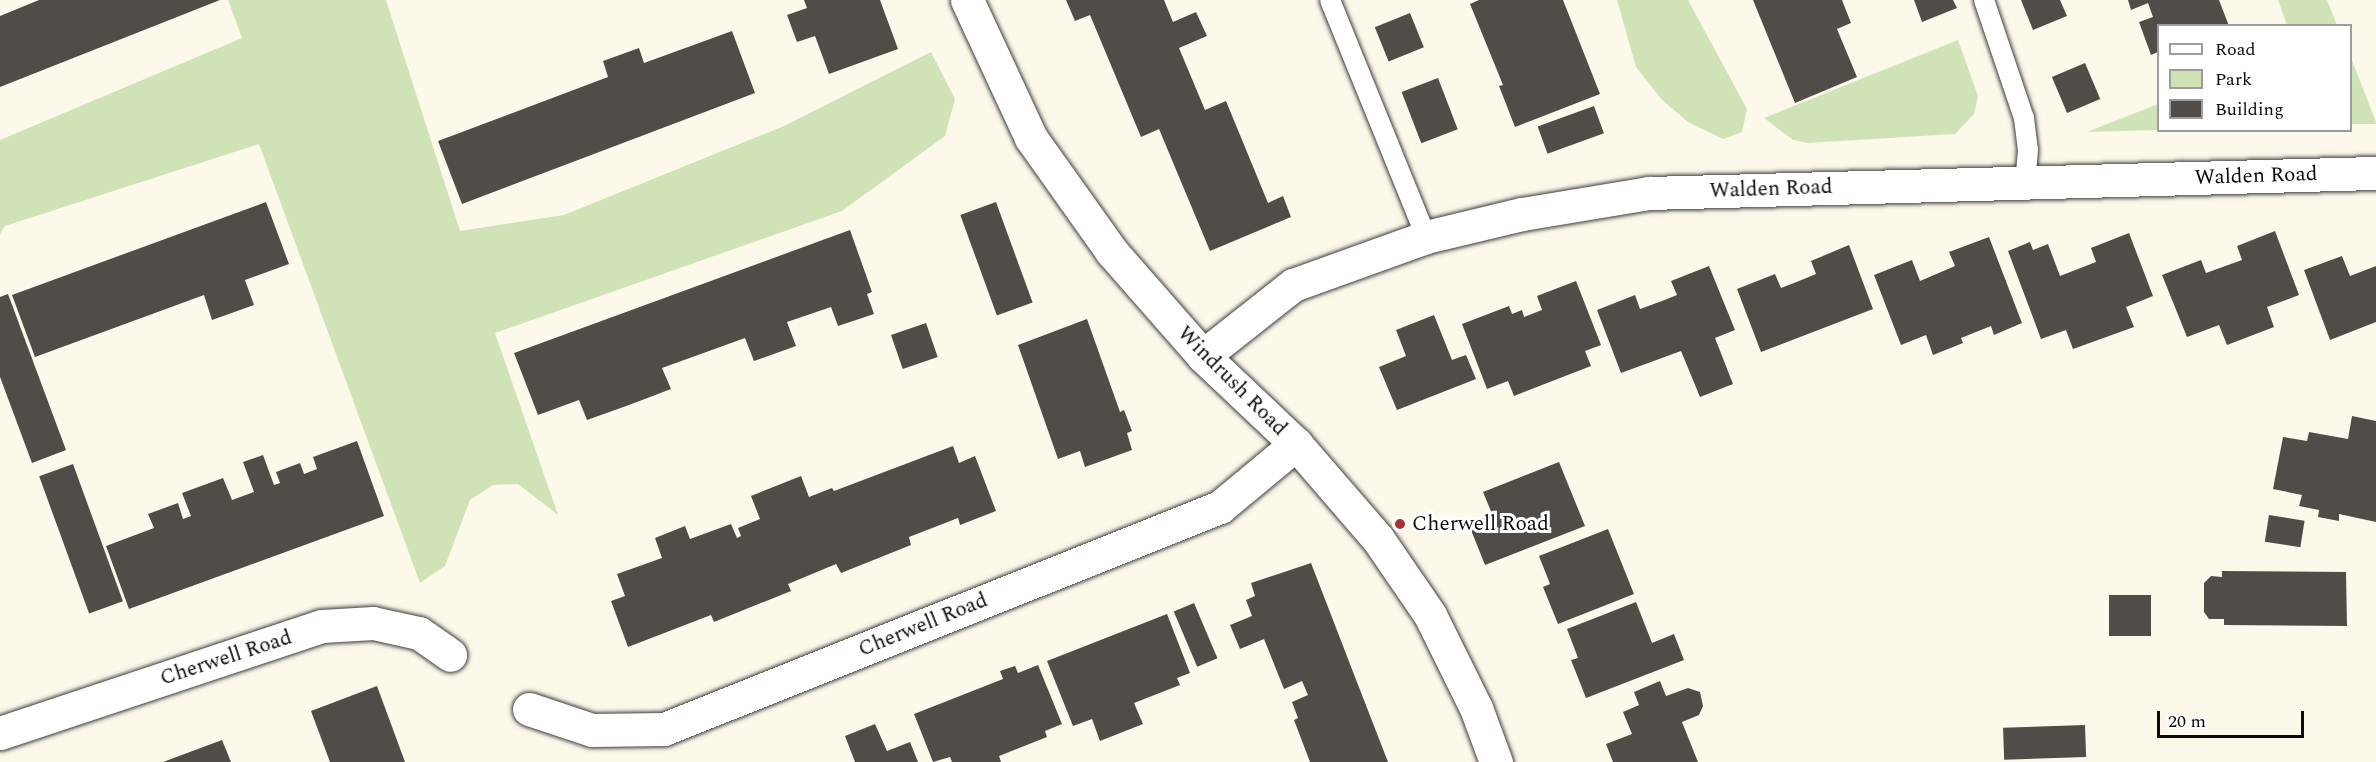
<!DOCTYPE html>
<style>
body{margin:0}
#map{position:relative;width:2376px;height:762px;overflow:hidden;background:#fdf9ea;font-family:Spectral,serif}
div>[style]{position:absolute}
.green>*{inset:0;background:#cfe3b7}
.building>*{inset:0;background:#524c48;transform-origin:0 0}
.roads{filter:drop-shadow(0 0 2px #3d3d3d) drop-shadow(0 0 2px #3d3d3d)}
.service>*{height:20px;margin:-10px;padding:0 10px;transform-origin:10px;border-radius:10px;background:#fff}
.minor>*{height:33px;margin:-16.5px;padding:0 16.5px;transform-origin:16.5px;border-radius:16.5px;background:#fff}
.dots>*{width:16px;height:16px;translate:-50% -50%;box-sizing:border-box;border:3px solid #fff;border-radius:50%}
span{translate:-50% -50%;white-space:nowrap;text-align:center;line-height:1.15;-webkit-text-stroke:6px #fff;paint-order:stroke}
.street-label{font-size:21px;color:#0a0a0a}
.poi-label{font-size:21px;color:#0a0a0a}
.left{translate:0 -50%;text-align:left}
.legend{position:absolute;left:2157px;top:24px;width:195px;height:108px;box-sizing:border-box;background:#fff;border:2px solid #9d9d9d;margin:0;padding:8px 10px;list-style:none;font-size:18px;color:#0a0a0a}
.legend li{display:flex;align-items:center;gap:12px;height:30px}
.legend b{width:30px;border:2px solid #9d9d9d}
.scale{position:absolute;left:2157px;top:711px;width:147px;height:27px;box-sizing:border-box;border:3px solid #0a0a0a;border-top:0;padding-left:8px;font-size:18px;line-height:21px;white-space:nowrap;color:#0a0a0a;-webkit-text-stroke:4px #fff;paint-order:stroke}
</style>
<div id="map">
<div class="green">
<div style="clip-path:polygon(228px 0,386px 0,460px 231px,564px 215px,784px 126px,931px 52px,955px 99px,945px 136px,842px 211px,495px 333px,558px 515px,518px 484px,493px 485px,470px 500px,445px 566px,420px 583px,259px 144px,5px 226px,0 234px,0 140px,242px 38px)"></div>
<div style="clip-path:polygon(1617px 0,1688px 0,1747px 109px,1742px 132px,1723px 139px,1688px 122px,1662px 100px,1636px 67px)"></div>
<div style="clip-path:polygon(2278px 0,2327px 0,2337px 25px,2287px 25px)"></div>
<div style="clip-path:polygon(1958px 40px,1978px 96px,1974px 114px,1955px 134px,1808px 143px,1793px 140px,1764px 118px)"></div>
<div style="clip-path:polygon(2351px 58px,2376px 122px,2376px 124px,2351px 124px)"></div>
<div style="clip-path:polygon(2158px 104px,2158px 130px,2087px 132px)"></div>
</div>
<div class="building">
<div style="clip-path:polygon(39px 0,220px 0,0 87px,0 16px)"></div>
<div style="clip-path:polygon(804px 0,880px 0,898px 49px,829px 74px,815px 36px,797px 42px,787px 15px,807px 8px)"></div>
<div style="clip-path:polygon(1066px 0,1164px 0,1173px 22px,1196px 12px,1207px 36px,1179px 48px,1205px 110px,1226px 101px,1268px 203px,1283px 196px,1291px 217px,1210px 251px,1159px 129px,1141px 137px,1090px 15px,1075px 21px)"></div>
<div style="clip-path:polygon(1479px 0,1563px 0,1600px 94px,1515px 127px,1499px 86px,1503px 85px,1470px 4px)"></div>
<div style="clip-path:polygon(1753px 0,1842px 0,1851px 23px,1837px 29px,1857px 77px,1795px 103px)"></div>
<div style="clip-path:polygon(1914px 0,1953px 0,1957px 8px,1922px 22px)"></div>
<div style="clip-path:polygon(2021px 0,2060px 0,2067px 16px,2033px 30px)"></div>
<div style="clip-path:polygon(2128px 0,2219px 0,2229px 26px,2158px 26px,2158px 52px,2151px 55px,2139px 22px,2153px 17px,2148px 3px,2131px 10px)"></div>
<div style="left:1410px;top:13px;width:37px;height:38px;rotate:68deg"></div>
<div style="clip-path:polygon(732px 31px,755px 93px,462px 204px,438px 141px,608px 77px,603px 61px,639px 48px,644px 63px)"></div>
<div style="left:2085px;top:63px;width:39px;height:36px;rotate:67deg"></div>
<div style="left:1438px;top:78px;width:55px;height:39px;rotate:69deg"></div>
<div style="left:1594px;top:106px;width:29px;height:60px;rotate:70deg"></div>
<div style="clip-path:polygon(266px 202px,289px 264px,245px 280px,254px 305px,212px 320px,204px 295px,35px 357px,12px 295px)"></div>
<div style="left:996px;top:202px;width:107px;height:38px;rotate:70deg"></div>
<div style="clip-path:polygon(850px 230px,872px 292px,867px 294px,874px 314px,838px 326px,831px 307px,787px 322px,796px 346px,754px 361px,745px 338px,662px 368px,671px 389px,629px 405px,587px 420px,579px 400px,538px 415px,514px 353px)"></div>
<div style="clip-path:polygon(2275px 231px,2299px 295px,2267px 307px,2274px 327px,2227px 345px,2219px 325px,2187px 337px,2162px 275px,2201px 260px,2206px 273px,2242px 260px,2237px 246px)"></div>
<div style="clip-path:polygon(2129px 233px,2153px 296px,2126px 307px,2134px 327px,2073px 349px,2066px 330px,2041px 339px,2008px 251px,2030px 242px,2033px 250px,2048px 244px,2060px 276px,2096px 262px,2091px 248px)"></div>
<div style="clip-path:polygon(1989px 237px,2022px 323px,1994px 335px,1991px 326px,1961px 338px,1963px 343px,1933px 355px,1926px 335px,1901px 345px,1874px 275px,1912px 260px,1920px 281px,1955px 266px,1949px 252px)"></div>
<div style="clip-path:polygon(1849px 245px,1873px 309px,1761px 352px,1737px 289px,1775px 274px,1781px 288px,1799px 281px,1816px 274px,1811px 261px)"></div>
<div style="clip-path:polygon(2342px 256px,2350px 276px,2376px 266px,2376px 322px,2330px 340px,2304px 270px)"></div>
<div style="clip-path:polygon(1709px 266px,1735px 330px,1715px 338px,1733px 384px,1700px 397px,1681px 351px,1621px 373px,1597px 310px,1635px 295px,1640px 309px,1662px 301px,1677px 295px,1671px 281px)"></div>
<div style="clip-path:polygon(1576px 281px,1601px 345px,1585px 351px,1591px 366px,1514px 396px,1508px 381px,1487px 389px,1462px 324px,1509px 306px,1512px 314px,1522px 310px,1524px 317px,1542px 310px,1537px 296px)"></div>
<div style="clip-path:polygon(8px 294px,66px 450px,32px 463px,0 377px,0 297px)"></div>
<div style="clip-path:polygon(1434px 315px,1452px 360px,1466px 355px,1476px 379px,1397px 410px,1379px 367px,1406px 356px,1396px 330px)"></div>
<div style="clip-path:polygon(1087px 319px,1120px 412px,1124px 410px,1132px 431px,1127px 433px,1132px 450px,1085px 467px,1080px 451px,1058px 459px,1018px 345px)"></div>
<div style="left:926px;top:323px;width:36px;height:37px;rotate:71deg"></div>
<div style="clip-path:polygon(2352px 416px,2376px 421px,2376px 522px,2339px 514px,2339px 521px,2318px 517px,2319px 510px,2299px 506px,2302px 495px,2273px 489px,2283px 437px,2307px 441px,2309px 432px,2348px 439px)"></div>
<div style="clip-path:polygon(357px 441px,384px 516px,129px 609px,106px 546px,154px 528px,148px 514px,178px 503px,183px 519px,191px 516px,182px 493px,223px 478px,232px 500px,254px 492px,243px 462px,263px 455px,274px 485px,280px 483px,276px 472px,300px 463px,304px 474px,317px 469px,313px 457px)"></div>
<div style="clip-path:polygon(953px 446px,959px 463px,975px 456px,996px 511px,960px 525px,958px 518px,909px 537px,911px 545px,841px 573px,836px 564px,788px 584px,791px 591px,714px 622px,711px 615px,628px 647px,611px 601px,625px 596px,617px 574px,662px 558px,655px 538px,685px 526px,690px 539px,731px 524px,737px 538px,741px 536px,738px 528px,760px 519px,751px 496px,801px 476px,809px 497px,832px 488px,834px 491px)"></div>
<div style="clip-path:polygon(1559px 462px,1585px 526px,1485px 565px,1471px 530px,1495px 521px,1483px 492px)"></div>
<div style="left:73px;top:464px;width:146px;height:36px;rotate:70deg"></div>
<div style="left:2269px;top:515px;width:36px;height:27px;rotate:9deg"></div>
<div style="clip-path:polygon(1608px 529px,1634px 594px,1558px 624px,1543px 587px,1550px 584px,1539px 556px)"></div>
<div style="clip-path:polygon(1311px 563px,1355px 677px,1388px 762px,1310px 762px,1294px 720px,1298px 718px,1292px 702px,1308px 695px,1302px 681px,1284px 689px,1264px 639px,1240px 649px,1230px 625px,1252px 616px,1246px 600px,1255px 596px,1251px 583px)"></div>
<div style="clip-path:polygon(2222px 571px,2346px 572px,2347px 626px,2224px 625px,2224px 619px,2209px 619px,2204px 612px,2204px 583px,2211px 576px,2222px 577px)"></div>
<div style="left:2109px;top:595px;width:42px;height:41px"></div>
<div style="clip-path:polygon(1636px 602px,1652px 643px,1674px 634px,1684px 660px,1586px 698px,1571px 660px,1578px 658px,1567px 629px)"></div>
<div style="left:1194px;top:603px;width:60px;height:22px;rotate:67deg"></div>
<div style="clip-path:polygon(1167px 614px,1190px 673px,1177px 678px,1180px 685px,1134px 703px,1143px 724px,1100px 741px,1092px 719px,1073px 726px,1047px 661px)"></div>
<div style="clip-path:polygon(1038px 665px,1062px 724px,1045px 731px,1047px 737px,999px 756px,1001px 762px,952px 762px,950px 757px,933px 762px,914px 714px,1003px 679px,1000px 671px,1015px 666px,1018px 673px)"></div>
<div style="clip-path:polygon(1660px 681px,1666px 696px,1688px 688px,1700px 692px,1703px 706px,1699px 715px,1682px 722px,1698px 762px,1613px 762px,1606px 744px,1632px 734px,1623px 712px,1639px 705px,1634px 692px)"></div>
<div style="clip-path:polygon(377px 686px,405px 762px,330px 762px,311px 711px)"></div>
<div style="clip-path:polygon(875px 724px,887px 751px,910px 742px,918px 762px,855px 762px,845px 736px)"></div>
<div style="left:2085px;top:725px;width:32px;height:82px;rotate:88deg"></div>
<div style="clip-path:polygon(222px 740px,231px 762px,163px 762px)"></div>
</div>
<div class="roads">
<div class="service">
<div style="left:1330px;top:0;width:256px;rotate:67.9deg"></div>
<div style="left:1984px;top:0;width:125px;rotate:71.3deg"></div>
<div style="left:2024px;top:118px;width:32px;rotate:83deg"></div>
<div style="left:2028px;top:150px;width:32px;rotate:95deg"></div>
</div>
<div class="minor">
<div style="left:967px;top:0;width:152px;rotate:65.1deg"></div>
<div style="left:1031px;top:138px;width:140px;rotate:54.6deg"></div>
<div style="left:1112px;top:252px;width:138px;rotate:48.8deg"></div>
<div style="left:1203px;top:356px;width:128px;rotate:43.4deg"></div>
<div style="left:1296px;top:444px;width:125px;rotate:49.2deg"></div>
<div style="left:1378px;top:539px;width:92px;rotate:55.6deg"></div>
<div style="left:1430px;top:615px;width:104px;rotate:63.7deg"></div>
<div style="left:1476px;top:708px;width:58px;rotate:69.7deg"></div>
<div style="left:1203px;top:356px;width:115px;rotate:-38.3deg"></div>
<div style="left:1293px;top:285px;width:141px;rotate:-19.8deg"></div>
<div style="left:1426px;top:237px;width:99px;rotate:-13.5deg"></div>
<div style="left:1522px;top:214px;width:129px;rotate:-9.4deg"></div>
<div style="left:1649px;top:193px;width:727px;rotate:-1.58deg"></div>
<div style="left:529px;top:709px;width:66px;rotate:18.4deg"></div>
<div style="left:592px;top:730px;width:72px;rotate:-0.8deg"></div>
<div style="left:664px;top:729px;width:599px;rotate:-21.77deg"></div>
<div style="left:1220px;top:507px;width:99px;rotate:-39.7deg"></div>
<div style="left:0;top:733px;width:339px;rotate:-18.4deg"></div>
<div style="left:322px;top:626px;width:51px;rotate:-3.4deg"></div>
<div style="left:373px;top:623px;width:47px;rotate:12.3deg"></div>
<div style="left:419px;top:633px;width:38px;rotate:35deg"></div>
</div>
</div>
<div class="dots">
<div style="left:1400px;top:524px;background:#ab3139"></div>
</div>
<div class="street-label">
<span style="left:2256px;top:176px;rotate:-2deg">Walden Road</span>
<span style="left:1771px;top:189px;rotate:-2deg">Walden Road</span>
<span style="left:1232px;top:381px;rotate:45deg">Windrush Road</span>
<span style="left:923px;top:625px;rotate:-22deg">Cherwell Road</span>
<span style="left:226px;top:658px;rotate:-18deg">Cherwell Road</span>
</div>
<div class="poi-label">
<span class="left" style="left:1412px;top:524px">Cherwell Road</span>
</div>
<ul class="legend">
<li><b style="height:8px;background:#fff"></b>Road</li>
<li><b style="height:16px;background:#cfe3b7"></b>Park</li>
<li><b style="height:16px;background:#524c48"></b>Building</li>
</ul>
<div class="scale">20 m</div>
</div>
